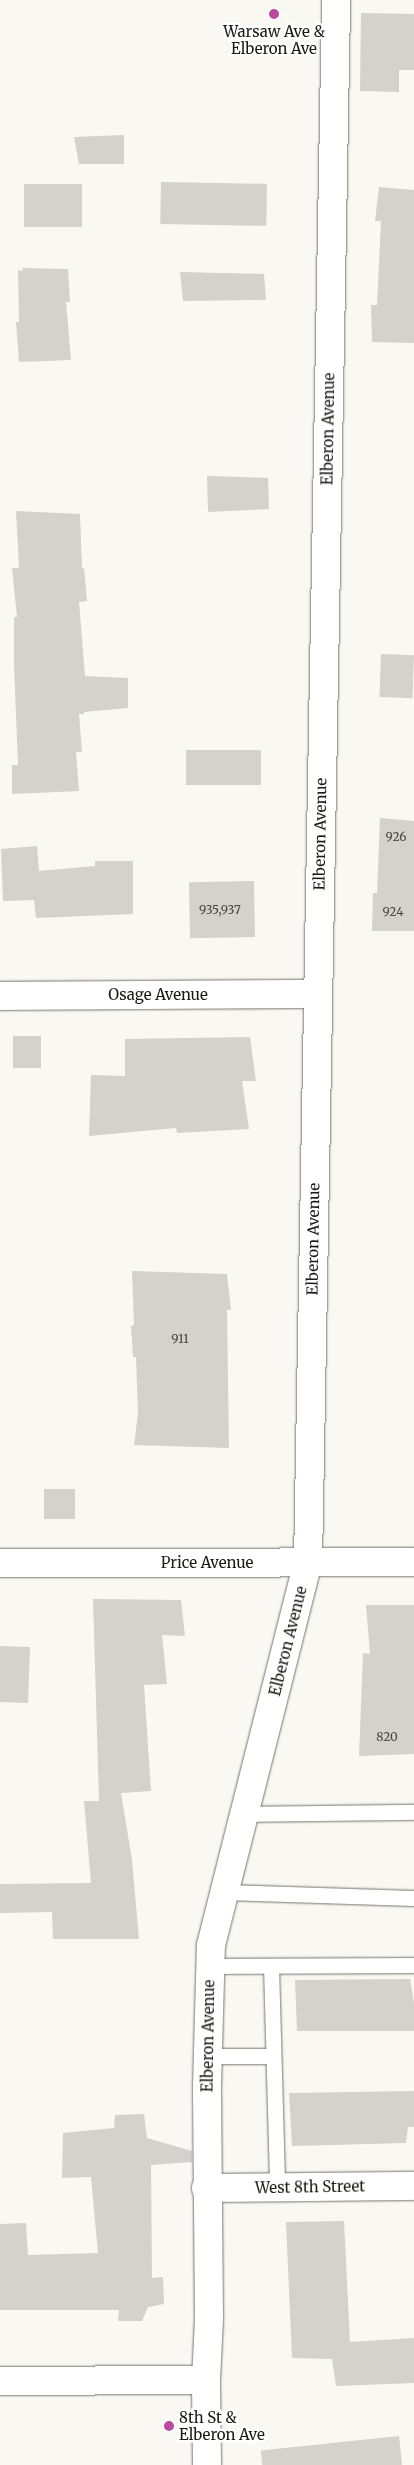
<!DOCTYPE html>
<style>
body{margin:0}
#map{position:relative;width:414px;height:2465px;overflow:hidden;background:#f9f8f2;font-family:Merriweather,serif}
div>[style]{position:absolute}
.building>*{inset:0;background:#d5d1cc;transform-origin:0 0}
.roads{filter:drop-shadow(0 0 1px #75746e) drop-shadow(0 0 1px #75746e)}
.lane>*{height:15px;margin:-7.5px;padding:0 7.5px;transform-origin:7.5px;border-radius:7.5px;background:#fff}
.street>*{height:28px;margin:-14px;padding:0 14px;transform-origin:14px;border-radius:14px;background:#fff}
.secondary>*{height:28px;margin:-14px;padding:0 14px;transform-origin:14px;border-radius:14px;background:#fff}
.dots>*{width:14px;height:14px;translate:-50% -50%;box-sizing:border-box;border:2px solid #fff;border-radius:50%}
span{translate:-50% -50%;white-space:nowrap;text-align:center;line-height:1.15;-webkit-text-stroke:5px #fff;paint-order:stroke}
.number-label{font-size:12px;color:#484744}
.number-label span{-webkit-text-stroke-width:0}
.poi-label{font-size:15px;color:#191916}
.left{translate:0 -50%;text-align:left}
.street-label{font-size:15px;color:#191916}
</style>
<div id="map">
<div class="building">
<div style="clip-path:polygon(361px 13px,414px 14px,414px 70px,399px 70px,399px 92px,360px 91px)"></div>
<div style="clip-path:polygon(124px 135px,124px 164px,79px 164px,74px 137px)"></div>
<div style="left:161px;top:182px;width:106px;height:42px;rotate:1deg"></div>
<div style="left:24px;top:184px;width:58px;height:43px"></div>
<div style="clip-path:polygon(379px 187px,414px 190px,414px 343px,372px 342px,371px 305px,377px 305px,381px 221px,375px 221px)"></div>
<div style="clip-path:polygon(22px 268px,68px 269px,70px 302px,66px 302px,71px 360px,19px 362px,16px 322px,19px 322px,18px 270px,23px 271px)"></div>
<div style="clip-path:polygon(180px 272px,264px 274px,266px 300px,183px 301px)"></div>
<div style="clip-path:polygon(207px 476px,268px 478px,269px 509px,208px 512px)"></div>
<div style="clip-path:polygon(16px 511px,80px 514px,82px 568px,84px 568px,87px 601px,79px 602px,85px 676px,128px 678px,128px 708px,84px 712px,84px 714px,79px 714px,82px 752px,76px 752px,79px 791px,12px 794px,12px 765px,18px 765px,14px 664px,14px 617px,17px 617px,12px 568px,19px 568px)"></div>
<div style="left:381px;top:654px;width:33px;height:43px;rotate:2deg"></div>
<div style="left:186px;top:750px;width:75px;height:35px"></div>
<div style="clip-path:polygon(380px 818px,414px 821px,414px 931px,372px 931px,373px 893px,377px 893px)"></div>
<div style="clip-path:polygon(37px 846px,39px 871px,95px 866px,95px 861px,133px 861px,133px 914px,36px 918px,34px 900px,3px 901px,1px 849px)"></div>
<div style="left:254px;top:881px;width:56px;height:65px;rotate:89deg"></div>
<div style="left:13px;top:1036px;width:28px;height:32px"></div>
<div style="clip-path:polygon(250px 1037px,256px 1081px,242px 1081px,249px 1129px,177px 1133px,176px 1128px,89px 1136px,91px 1075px,125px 1076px,125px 1039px)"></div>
<div style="clip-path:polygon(132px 1271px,227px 1274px,231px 1310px,227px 1310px,229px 1448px,134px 1445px,138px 1413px,136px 1357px,133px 1357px,131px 1326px,134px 1325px)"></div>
<div style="left:75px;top:1489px;width:30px;height:31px;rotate:90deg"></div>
<div style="clip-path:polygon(93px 1599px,181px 1600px,185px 1636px,162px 1635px,167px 1684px,144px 1685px,151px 1791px,121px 1793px,132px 1860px,139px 1939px,53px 1939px,52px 1912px,0 1913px,0 1884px,91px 1883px,84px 1801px,99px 1801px)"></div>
<div style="clip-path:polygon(366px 1605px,414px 1605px,414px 1754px,359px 1756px,363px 1653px,370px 1654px)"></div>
<div style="left:0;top:1646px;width:30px;height:56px;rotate:2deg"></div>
<div style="clip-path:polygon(410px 1979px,414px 2003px,414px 2031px,297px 2031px,295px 1980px)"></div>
<div style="clip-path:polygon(414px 2091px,414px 2127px,408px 2127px,406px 2143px,292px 2146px,289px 2093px)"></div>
<div style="clip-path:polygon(144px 2114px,147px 2138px,192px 2151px,192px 2162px,151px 2165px,152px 2278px,163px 2277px,164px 2304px,148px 2307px,142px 2321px,118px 2321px,119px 2310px,0 2310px,0 2224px,26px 2223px,28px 2255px,98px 2253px,91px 2177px,62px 2178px,63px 2133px,114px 2128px,115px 2115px)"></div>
<div style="clip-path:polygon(344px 2221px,350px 2342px,414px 2338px,414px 2383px,336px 2386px,332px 2359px,292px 2358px,286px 2222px)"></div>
<div style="left:399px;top:2436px;width:29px;height:139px;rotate:84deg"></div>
</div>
<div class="roads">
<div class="lane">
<div style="left:244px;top:1814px;width:170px;rotate:-0.7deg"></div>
<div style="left:224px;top:1892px;width:190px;rotate:1.8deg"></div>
<div style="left:210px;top:1966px;width:204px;rotate:-0.3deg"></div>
<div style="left:271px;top:1966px;width:221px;rotate:88.4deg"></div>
<div style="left:207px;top:2056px;width:65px"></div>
</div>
<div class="street">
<div style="left:0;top:996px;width:317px;rotate:-0.4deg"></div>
<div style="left:0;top:1563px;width:414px;rotate:-0.1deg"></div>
<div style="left:206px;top:2188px;width:208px;rotate:-0.6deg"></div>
</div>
<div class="secondary">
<div style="left:0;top:2381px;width:206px;rotate:-0.3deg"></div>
<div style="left:207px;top:2465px;width:85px;rotate:-90.7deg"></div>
<div style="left:206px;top:2380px;width:61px;rotate:-87.2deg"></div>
<div style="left:209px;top:2319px;width:233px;rotate:-90.5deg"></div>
<div style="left:207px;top:2086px;width:141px;rotate:-88.4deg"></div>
<div style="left:211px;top:1945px;width:394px;rotate:-75.8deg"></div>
<div style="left:308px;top:1563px;width:1563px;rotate:-88.97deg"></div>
</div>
</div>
<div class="dots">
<div style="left:274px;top:14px;background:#bd489f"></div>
<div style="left:169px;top:2426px;background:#bd489f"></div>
</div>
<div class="number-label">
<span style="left:396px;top:837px">926</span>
<span style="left:220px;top:910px">935,937</span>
<span style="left:393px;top:912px">924</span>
<span style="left:180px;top:1339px">911</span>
<span style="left:387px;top:1737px">820</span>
</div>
<div class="poi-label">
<span style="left:274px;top:40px">Warsaw Ave &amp;<br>Elberon Ave</span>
<span class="left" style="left:179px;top:2426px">8th St &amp;<br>Elberon Ave</span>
</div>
<div class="street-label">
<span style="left:328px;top:429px;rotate:-89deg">Elberon Avenue</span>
<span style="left:320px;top:834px;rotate:-89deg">Elberon Avenue</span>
<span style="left:158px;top:995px">Osage Avenue</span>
<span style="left:313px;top:1239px;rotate:-89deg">Elberon Avenue</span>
<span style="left:207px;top:1563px">Price Avenue</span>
<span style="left:288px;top:1641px;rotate:-76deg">Elberon Avenue</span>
<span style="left:208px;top:2036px;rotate:-89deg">Elberon Avenue</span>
<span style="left:310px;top:2187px;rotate:-1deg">West 8th Street</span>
</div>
</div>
